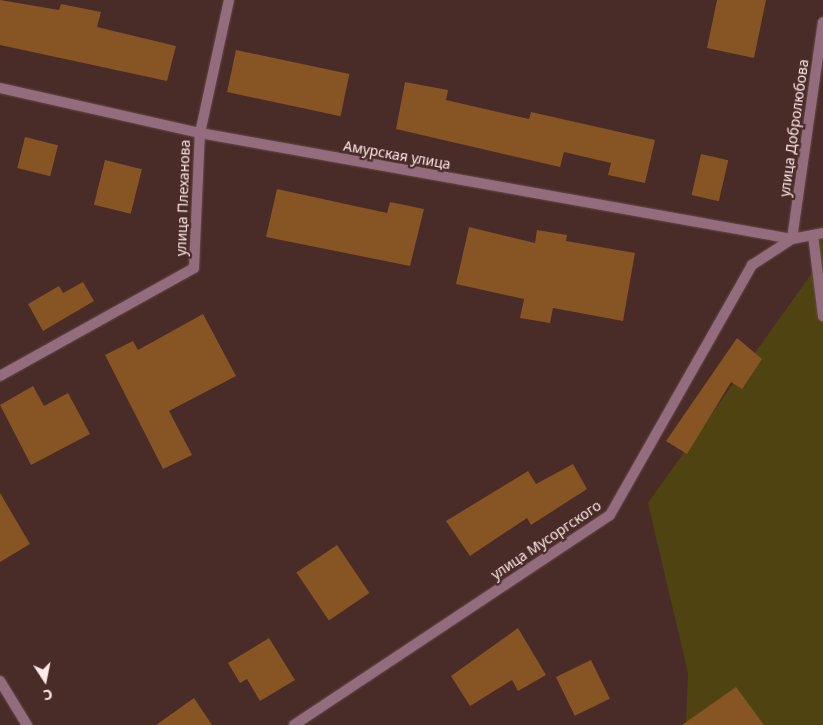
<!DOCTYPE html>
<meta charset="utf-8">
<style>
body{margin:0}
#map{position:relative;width:823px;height:725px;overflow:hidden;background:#492b28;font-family:"Noto Sans",sans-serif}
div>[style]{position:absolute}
.green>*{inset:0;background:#4f4411}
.building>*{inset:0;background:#875423;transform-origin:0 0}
.roads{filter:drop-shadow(0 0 1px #664a47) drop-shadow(0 0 1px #664a47)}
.street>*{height:10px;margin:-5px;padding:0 5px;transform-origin:5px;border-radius:5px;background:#936d7d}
span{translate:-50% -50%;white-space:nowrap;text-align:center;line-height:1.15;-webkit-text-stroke:4.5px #492b28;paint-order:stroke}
.street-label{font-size:14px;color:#ffeae8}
.north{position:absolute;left:20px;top:655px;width:50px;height:50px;-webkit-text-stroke:4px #492b28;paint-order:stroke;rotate:169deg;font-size:14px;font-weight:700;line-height:20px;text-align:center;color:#ffeae8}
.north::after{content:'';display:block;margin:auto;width:18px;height:22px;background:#ffeae8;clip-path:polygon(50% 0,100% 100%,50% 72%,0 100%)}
</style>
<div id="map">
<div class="green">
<div style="clip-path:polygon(823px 222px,823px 725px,686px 725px,688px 673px,648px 503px,812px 273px)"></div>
</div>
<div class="building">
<div style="clip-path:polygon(0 0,59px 10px,61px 4px,101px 12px,97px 27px,176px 46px,167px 81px,0 45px)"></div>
<div style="clip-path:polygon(717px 0,766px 0,754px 58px,707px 48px)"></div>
<div style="left:236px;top:50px;width:116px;height:43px;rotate:12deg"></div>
<div style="clip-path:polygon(405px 82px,448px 90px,446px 100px,529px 119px,531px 112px,655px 140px,645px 183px,608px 175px,611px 163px,564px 152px,560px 167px,396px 129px)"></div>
<div style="left:25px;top:137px;width:34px;height:32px;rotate:14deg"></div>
<div style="left:701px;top:154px;width:28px;height:42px;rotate:13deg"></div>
<div style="left:105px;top:160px;width:38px;height:46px;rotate:14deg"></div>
<div style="clip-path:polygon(277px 189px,387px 213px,390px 202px,424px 209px,410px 266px,266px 237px)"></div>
<div style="clip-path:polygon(469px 227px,535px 243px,537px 230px,567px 235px,566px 241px,635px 253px,623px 321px,553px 308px,550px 323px,520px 318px,524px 299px,456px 284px)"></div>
<div style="clip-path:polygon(83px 282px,94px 301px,43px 331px,28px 304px,59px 286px,63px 293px)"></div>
<div style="clip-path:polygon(203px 314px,236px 376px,169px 411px,192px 455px,163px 469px,105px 355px,133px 341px,138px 350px)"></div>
<div style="clip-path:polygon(737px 338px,762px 359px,742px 389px,731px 382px,687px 454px,666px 441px)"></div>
<div style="clip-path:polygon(33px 386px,44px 406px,68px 393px,90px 434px,31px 465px,0 405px)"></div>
<div style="clip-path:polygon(573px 464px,587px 489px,531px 525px,527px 518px,470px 556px,446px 521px,528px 471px,536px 484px)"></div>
<div style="clip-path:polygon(0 493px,30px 544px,0 562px)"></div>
<div style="left:337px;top:545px;width:58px;height:49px;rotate:56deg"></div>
<div style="clip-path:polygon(518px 628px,546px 675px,518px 691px,512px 680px,470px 706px,451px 676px)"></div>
<div style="clip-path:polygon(269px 638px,295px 680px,260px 701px,247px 679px,240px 683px,228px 663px)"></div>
<div style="left:591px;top:660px;width:43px;height:39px;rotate:64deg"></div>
<div style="clip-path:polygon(736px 687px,764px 725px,682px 725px)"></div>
<div style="clip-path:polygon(194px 698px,212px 725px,156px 725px)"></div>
</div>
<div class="roads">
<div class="street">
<div style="left:0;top:88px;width:205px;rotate:12.7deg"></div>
<div style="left:200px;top:133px;width:601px;rotate:10.15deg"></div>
<div style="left:792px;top:239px;width:32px;rotate:-11deg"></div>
<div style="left:813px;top:235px;width:82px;rotate:83deg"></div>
<div style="left:792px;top:239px;width:219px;rotate:-81.9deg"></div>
<div style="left:0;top:376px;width:222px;rotate:-29.1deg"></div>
<div style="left:194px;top:268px;width:135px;rotate:-87.5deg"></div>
<div style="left:200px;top:133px;width:136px;rotate:-77.7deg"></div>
<div style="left:0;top:681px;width:52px;rotate:58.5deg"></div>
<div style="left:294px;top:725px;width:379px;rotate:-33.6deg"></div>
<div style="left:610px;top:515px;width:288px;rotate:-60.4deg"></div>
<div style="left:752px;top:265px;width:48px;rotate:-33deg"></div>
</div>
</div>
<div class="street-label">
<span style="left:794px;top:128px;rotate:-82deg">улица Добролюбова</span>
<span style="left:397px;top:155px;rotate:10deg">Амурская улица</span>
<span style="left:183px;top:198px;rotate:-88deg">улица Плеханова</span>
<span style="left:546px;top:540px;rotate:-34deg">улица Мусоргского</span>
</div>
<div class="north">С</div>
</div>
